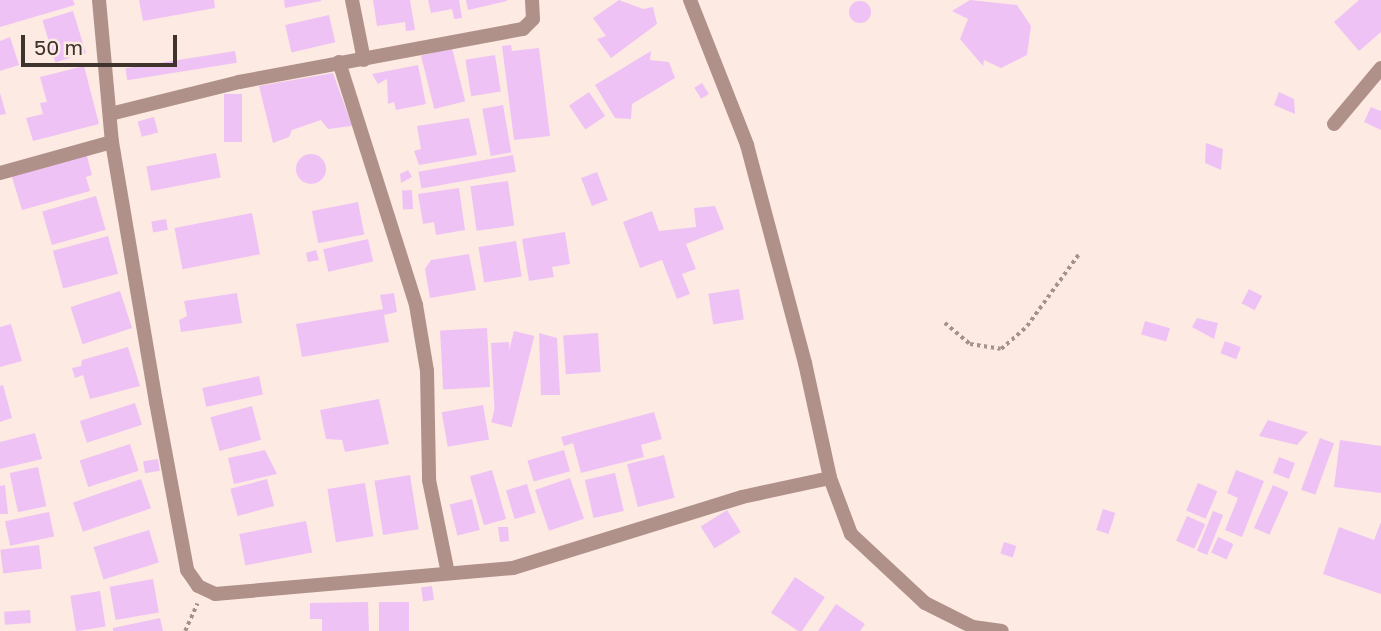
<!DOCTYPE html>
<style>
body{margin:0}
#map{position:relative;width:1381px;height:631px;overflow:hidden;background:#fdeae2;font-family:"Golos Text",sans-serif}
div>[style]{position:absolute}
.building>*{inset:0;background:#efc2f5;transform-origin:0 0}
.round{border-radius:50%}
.path>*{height:3.5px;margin-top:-1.75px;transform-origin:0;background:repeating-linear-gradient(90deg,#a3938d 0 3.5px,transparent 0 7px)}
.street>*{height:14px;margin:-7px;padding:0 7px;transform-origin:7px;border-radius:7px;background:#af918a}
span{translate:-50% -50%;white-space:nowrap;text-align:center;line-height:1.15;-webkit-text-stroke:5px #fdeae2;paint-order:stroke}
.scale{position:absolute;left:21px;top:35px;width:156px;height:32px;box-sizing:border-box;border:4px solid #3f332e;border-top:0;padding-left:9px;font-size:21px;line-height:24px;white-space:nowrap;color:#3f332e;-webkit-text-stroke:5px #fdeae2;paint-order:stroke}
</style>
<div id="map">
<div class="building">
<div style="clip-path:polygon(0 0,73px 0,75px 5px,0 27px)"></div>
<div style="clip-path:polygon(139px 0,214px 0,215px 8px,143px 21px)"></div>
<div style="clip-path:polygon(284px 0,321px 0,321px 1px,285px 8px)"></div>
<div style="clip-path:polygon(373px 0,410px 0,415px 30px,406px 31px,405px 22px,377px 26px)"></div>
<div style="clip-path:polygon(428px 0,459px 0,462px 18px,454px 19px,452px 9px,431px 13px)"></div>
<div style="clip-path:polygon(466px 0,507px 0,507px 1px,468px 10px)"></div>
<div style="clip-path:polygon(619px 0,643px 9px,653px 7px,657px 24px,611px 58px,597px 39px,606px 36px,593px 18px)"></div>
<div style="clip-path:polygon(970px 0,1017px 5px,1031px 26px,1027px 55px,1001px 68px,984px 60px,983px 66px,960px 39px,968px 19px,952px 11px)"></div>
<div style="clip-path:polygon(1359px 0,1381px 0,1381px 32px,1359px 51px,1334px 22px)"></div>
<div class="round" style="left:849px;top:1px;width:22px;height:22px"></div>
<div style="left:73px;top:11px;width:44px;height:32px;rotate:73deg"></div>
<div style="left:329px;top:15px;width:28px;height:45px;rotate:77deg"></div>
<div style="clip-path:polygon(10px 37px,19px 65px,0 71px,0 41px)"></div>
<div style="clip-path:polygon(511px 45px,512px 51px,539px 48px,550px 136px,514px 140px,502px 46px)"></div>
<div style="left:452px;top:48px;width:55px;height:32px;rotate:76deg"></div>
<div style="left:235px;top:51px;width:12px;height:111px;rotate:81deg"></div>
<div style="clip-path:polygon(651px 51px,650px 60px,669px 62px,675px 78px,632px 104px,631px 119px,615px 118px,595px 85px)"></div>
<div style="left:495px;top:55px;width:37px;height:30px;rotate:81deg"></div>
<div style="clip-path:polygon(418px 65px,426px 104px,396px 110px,394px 102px,388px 104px,387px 79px,378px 84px,372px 74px)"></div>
<div style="clip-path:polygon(84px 66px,99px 124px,33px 141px,26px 118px,43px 114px,40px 103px,47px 102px,40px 77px)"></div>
<div style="clip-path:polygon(333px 73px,352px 126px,328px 129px,321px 120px,292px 130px,289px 137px,273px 143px,259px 86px)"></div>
<div style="left:702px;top:83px;width:13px;height:9px;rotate:58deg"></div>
<div style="left:589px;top:92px;width:29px;height:24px;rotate:56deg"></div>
<div style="clip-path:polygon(1279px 92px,1294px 99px,1295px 114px,1274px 105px)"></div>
<div style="clip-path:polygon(0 93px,6px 114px,0 115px)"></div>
<div style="left:224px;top:94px;width:18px;height:48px"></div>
<div style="left:503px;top:105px;width:48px;height:21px;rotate:80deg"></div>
<div style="clip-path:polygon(1371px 107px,1381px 111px,1381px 130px,1364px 122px)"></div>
<div style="left:154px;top:117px;width:16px;height:17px;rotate:75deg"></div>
<div style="clip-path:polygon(469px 118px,477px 155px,419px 165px,414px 151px,421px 149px,417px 126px)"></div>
<div style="clip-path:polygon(1206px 143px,1223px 149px,1221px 170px,1205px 163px)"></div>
<div style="clip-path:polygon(86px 152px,92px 175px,86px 177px,90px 191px,22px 210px,11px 174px)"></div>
<div style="left:216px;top:153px;width:25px;height:71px;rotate:79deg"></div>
<div class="round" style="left:296px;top:154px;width:30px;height:30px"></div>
<div style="left:513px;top:155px;width:17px;height:96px;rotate:80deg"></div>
<div style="clip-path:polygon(408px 170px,412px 177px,401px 183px,400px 174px)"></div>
<div style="left:597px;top:172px;width:30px;height:17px;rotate:69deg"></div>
<div style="left:508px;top:181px;width:45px;height:38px;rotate:82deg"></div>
<div style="clip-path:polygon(459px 188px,465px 230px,436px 235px,434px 222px,423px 224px,418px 194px)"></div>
<div style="left:412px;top:190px;width:19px;height:10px;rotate:87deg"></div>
<div style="left:96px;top:196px;width:35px;height:56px;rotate:74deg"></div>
<div style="left:358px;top:202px;width:33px;height:47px;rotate:79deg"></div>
<div style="clip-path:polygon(715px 206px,724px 229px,686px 244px,696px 269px,682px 274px,690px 294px,677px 299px,662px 260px,640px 268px,623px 222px,652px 211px,659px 231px,696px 227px,694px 208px)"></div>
<div style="left:252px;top:213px;width:42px;height:79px;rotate:79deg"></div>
<div style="left:166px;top:219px;width:11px;height:15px;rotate:80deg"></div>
<div style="clip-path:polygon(565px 232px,570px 264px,552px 267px,554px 277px,529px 281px,522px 239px)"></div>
<div style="left:108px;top:236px;width:39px;height:57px;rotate:75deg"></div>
<div style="left:368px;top:239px;width:23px;height:46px;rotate:77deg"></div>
<div style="left:516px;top:241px;width:36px;height:38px;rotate:81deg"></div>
<div style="clip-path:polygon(316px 250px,319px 260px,308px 262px,306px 253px)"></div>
<div style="clip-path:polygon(469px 254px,476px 290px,430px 298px,425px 269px,431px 260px)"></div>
<div style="left:739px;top:289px;width:31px;height:31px;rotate:81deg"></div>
<div style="left:1249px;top:289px;width:15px;height:16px;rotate:28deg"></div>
<div style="left:120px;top:291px;width:39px;height:52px;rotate:72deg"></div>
<div style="clip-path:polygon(237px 293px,242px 323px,181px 332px,179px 320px,187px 316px,184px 301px)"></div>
<div style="clip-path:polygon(394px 293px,397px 312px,384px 315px,389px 342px,302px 357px,296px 324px,383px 309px,380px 295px)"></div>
<div style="clip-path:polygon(1197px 318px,1218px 323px,1214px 339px,1192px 327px)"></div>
<div style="left:1145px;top:321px;width:26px;height:14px;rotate:16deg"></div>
<div style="clip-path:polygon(11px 324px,22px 361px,0 367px,0 327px)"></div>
<div style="left:487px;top:328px;width:59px;height:47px;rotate:87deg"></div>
<div style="left:514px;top:331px;width:21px;height:94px;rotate:14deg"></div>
<div style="clip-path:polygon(539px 333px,557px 338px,560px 395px,541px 395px)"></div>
<div style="left:598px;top:333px;width:39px;height:35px;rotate:86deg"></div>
<div style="left:1225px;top:341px;width:17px;height:13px;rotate:21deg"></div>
<div style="left:509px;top:342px;width:76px;height:18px;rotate:87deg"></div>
<div style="clip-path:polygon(128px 347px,140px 386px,90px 399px,83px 375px,75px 378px,72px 368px,81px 366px,82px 360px)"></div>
<div style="left:259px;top:376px;width:19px;height:58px;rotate:78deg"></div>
<div style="clip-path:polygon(3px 385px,12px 418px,0 422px,0 386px)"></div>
<div style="clip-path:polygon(379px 399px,389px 444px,345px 452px,342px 440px,326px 439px,320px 410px)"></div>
<div style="left:135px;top:403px;width:23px;height:58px;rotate:72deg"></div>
<div style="left:483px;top:405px;width:35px;height:42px;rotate:80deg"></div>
<div style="left:252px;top:406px;width:35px;height:43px;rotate:75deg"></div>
<div style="clip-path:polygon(654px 412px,662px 439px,641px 445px,644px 457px,581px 473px,573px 443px,564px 446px,561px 437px)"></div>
<div style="clip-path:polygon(1268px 420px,1308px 432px,1297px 445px,1259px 436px)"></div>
<div style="clip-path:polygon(35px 433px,42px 459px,0 469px,0 442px)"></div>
<div style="left:1320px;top:438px;width:15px;height:55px;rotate:20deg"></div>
<div style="clip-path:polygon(1340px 440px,1381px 446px,1381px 493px,1334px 487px)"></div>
<div style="left:130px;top:444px;width:28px;height:53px;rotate:72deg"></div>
<div style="clip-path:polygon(265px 450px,277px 474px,234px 484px,228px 458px)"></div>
<div style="left:564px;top:450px;width:22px;height:38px;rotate:74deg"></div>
<div style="left:664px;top:455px;width:44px;height:38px;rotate:76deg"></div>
<div style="left:1279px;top:457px;width:17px;height:17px;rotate:21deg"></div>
<div style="left:158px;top:459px;width:12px;height:15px;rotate:81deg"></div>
<div style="left:38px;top:467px;width:40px;height:29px;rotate:78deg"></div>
<div style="left:492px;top:470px;width:51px;height:23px;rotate:74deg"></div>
<div style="clip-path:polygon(1236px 470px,1264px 481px,1242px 537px,1225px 530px,1238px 498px,1227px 493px)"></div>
<div style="left:615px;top:473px;width:39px;height:31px;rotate:77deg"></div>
<div style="left:410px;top:475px;width:55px;height:36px;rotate:81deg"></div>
<div style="left:570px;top:478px;width:43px;height:37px;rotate:71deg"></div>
<div style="left:141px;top:479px;width:31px;height:72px;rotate:71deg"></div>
<div style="left:267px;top:479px;width:28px;height:38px;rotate:75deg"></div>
<div style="left:365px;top:483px;width:54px;height:38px;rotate:81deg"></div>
<div style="left:1198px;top:483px;width:21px;height:30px;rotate:23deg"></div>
<div style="left:527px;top:484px;width:30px;height:22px;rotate:73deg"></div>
<div style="clip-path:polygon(5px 485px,8px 514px,0 514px,0 486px)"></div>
<div style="left:1273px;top:485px;width:17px;height:47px;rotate:24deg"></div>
<div style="left:472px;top:499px;width:32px;height:23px;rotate:76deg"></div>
<div style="left:1103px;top:509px;width:13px;height:22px;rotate:18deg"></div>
<div style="left:727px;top:510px;width:26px;height:31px;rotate:58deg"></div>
<div style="left:1213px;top:511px;width:11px;height:43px;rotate:22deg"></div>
<div style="left:49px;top:512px;width:25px;height:45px;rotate:78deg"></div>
<div style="left:1187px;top:516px;width:20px;height:27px;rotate:24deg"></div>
<div style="left:306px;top:521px;width:32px;height:68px;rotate:79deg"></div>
<div style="clip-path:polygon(1381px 522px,1381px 594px,1323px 574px,1339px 527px,1374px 540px)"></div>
<div style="clip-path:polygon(498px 527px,508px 527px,509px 541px,500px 542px)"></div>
<div style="left:149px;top:530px;width:34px;height:58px;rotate:73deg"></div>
<div style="left:1218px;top:537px;width:17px;height:17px;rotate:24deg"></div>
<div style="left:1004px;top:542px;width:13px;height:12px;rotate:18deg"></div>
<div style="left:39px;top:545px;width:24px;height:39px;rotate:83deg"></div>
<div style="left:795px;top:577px;width:36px;height:43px;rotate:34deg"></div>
<div style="left:153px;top:579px;width:34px;height:44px;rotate:80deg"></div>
<div style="left:432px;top:586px;width:14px;height:11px;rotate:82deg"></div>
<div style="left:100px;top:591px;width:36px;height:30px;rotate:81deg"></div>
<div style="clip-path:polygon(368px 602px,369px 631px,322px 631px,322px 619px,310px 619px,310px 603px)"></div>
<div style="left:379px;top:602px;width:30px;height:29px"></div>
<div style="clip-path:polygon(836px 604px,865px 624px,860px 631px,818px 631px)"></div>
<div style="left:30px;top:610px;width:13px;height:26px;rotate:86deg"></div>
<div style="clip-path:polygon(160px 618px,163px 631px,113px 631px,113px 628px)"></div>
</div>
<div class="path">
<div style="left:945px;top:323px;width:33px;rotate:40deg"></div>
<div style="left:970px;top:344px;width:31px;rotate:9deg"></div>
<div style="left:1001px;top:349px;width:35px;rotate:-41deg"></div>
<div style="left:1027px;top:326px;width:89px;rotate:-54.2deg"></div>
<div style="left:185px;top:631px;width:30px;rotate:-66deg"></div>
</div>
<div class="street">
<div style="left:99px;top:0;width:143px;rotate:84.8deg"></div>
<div style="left:112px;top:142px;width:264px;rotate:80.4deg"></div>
<div style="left:156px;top:402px;width:171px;rotate:79.5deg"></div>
<div style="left:187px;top:570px;width:19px;rotate:55deg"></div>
<div style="left:198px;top:586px;width:19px;rotate:25deg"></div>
<div style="left:215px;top:594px;width:299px;rotate:-5deg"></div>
<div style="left:513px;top:568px;width:240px;rotate:-17.2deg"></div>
<div style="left:742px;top:497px;width:90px;rotate:-12.2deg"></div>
<div style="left:352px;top:0;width:61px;rotate:78.7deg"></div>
<div style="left:690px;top:0;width:156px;rotate:68.5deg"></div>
<div style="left:747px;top:145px;width:226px;rotate:75.1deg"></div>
<div style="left:805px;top:363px;width:118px;rotate:77.7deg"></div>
<div style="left:830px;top:478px;width:60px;rotate:69.4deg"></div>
<div style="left:851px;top:534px;width:101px;rotate:43deg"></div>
<div style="left:925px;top:603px;width:54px;rotate:26.6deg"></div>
<div style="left:973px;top:627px;width:29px;rotate:8deg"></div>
<div style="left:339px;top:62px;width:255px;rotate:72.4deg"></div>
<div style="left:416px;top:305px;width:67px;rotate:80.5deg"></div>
<div style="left:427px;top:371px;width:109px;rotate:88.9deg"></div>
<div style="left:429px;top:480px;width:95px;rotate:78.5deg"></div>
<div style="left:110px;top:114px;width:133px;rotate:-13.9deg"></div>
<div style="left:239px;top:82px;width:289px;rotate:-10.6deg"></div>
<div style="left:523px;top:29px;width:14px;rotate:-45deg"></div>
<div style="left:533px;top:19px;width:19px;rotate:-93deg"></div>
<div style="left:1334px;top:124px;width:73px;rotate:-50deg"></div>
<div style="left:0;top:173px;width:116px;rotate:-15.5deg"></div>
</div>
<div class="scale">50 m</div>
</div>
